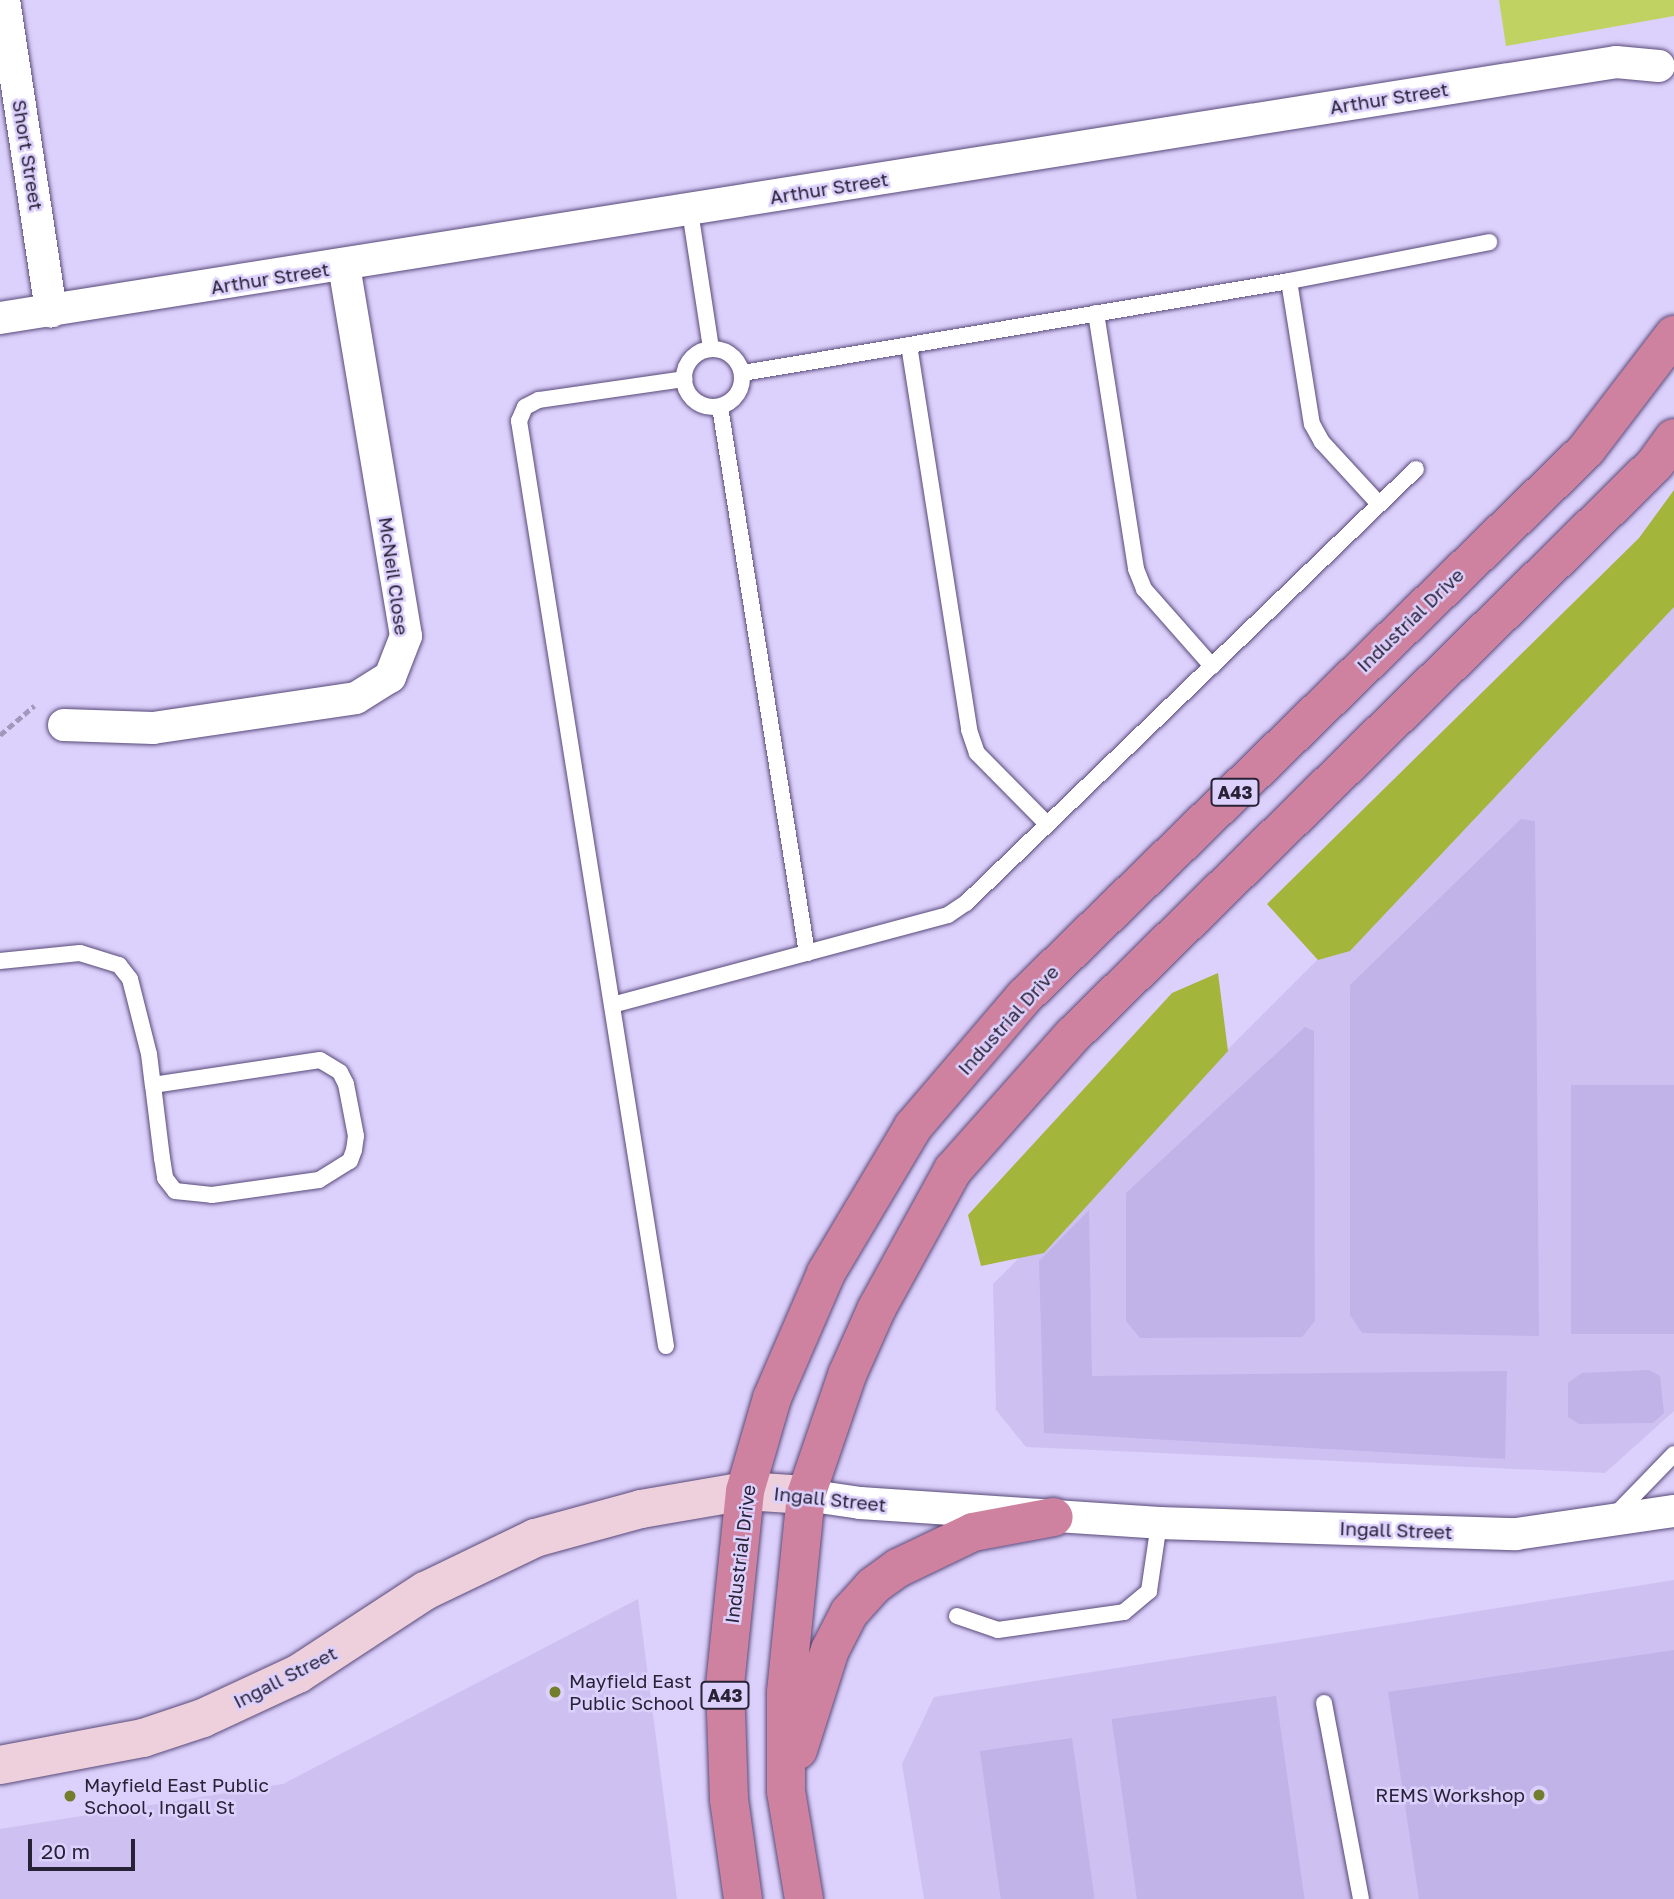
<!DOCTYPE html>
<style>
body{margin:0}
#map{position:relative;width:1674px;height:1899px;overflow:hidden;background:#dcd0fc;font-family:"Golos Text",sans-serif}
div>[style]{position:absolute}
.built>*{inset:0;background:#cec1f1}
.green>*{inset:0;background:#c0d362}
.forest>*{inset:0;background:#a3b53a}
.building>*{inset:0;background:#c1b2e8;transform-origin:0 0}
.path>*{height:4.5px;margin-top:-2.25px;transform-origin:0;background:repeating-linear-gradient(90deg,#a298bc 0 7px,transparent 0 10.5px)}
.roads{filter:drop-shadow(0 0 2px #594a79) drop-shadow(0 0 2px #594a79)}
.service>*{height:16px;margin:-8px;padding:0 8px;transform-origin:8px;border-radius:8px;background:#fff}
.service>.ring{margin:-8px;padding:0;box-sizing:content-box;background:none;border:16px solid #fff;border-radius:50%}
.minor>*{height:32px;margin:-16px;padding:0 16px;transform-origin:16px;border-radius:16px;background:#fff}
.secondary>*{height:38px;margin:-19px;padding:0 19px;transform-origin:19px;border-radius:19px;background:#edd0db}
.trunk>*{height:38px;margin:-19px;padding:0 19px;transform-origin:19px;border-radius:19px;background:#ce829f}
.dots>*{width:19px;height:19px;translate:-50% -50%;box-sizing:border-box;border:4px solid #dcd0fc;border-radius:50%}
span{translate:-50% -50%;white-space:nowrap;text-align:center;line-height:1.15;-webkit-text-stroke:5px #dcd0fc;paint-order:stroke}
.shield-label span{padding:2px 5px;background:#dcd0fc;border:2px solid;border-radius:5px;-webkit-text-stroke-width:0}
.shield-label{font-size:18px;color:#282236;font-weight:700}
.street-label{font-size:19px;color:#282236}
.poi-label{font-size:19px;color:#282236}
.left{translate:0 -50%;text-align:left}
.right{translate:-100% -50%;text-align:right}
.scale{position:absolute;left:28px;top:1839px;width:107px;height:32px;box-sizing:border-box;border:4px solid #282236;border-top:0;padding-left:9px;font-size:21px;line-height:24px;white-space:nowrap;color:#282236;-webkit-text-stroke:5px #dcd0fc;paint-order:stroke}
</style>
<div id="map">
<div class="built">
<div style="clip-path:polygon(1674px 603px,1674px 1411px,1605px 1473px,1026px 1447px,996px 1410px,993px 1284px)"></div>
<div style="clip-path:polygon(1674px 1580px,1674px 1899px,924px 1899px,902px 1764px,934px 1697px)"></div>
<div style="clip-path:polygon(638px 1599px,677px 1899px,0 1899px,0 1829px,283px 1784px)"></div>
</div>
<div class="green">
<div style="clip-path:polygon(1499px 0,1674px 0,1674px 16px,1506px 46px)"></div>
</div>
<div class="forest">
<div style="clip-path:polygon(1674px 490px,1674px 607px,1350px 951px,1318px 960px,1267px 904px,1639px 538px)"></div>
<div style="clip-path:polygon(1218px 973px,1228px 1051px,1044px 1253px,981px 1266px,968px 1215px,1172px 993px)"></div>
</div>
<div class="building">
<div style="clip-path:polygon(1521px 819px,1535px 821px,1539px 1336px,1362px 1333px,1350px 1315px,1350px 985px)"></div>
<div style="clip-path:polygon(1305px 1027px,1314px 1031px,1315px 1321px,1302px 1337px,1140px 1338px,1126px 1321px,1126px 1193px)"></div>
<div style="left:1571px;top:1085px;width:103px;height:249px"></div>
<div style="clip-path:polygon(1089px 1210px,1092px 1376px,1507px 1371px,1505px 1459px,1044px 1433px,1039px 1261px)"></div>
<div style="clip-path:polygon(1649px 1370px,1660px 1376px,1664px 1413px,1653px 1423px,1579px 1424px,1568px 1417px,1568px 1383px,1582px 1373px)"></div>
<div style="clip-path:polygon(1674px 1650px,1674px 1899px,1419px 1899px,1388px 1692px)"></div>
<div style="left:1276px;top:1696px;width:205px;height:166px;rotate:82deg"></div>
<div style="left:1072px;top:1738px;width:162px;height:93px;rotate:82deg"></div>
</div>
<div class="path">
<div style="left:0;top:735px;width:45px;rotate:-40.5deg"></div>
</div>
<div class="roads">
<div class="service">
<div style="left:690px;top:211px;width:139px;rotate:81.3deg"></div>
<div style="left:1289px;top:281px;width:145px;rotate:80.9deg"></div>
<div style="left:1312px;top:424px;width:21px;rotate:61deg"></div>
<div style="left:1322px;top:442px;width:84px;rotate:47.4deg"></div>
<div style="left:1096px;top:313px;width:259px;rotate:81.1deg"></div>
<div style="left:1136px;top:569px;width:22px;rotate:68deg"></div>
<div style="left:1144px;top:589px;width:103px;rotate:48.6deg"></div>
<div style="left:909px;top:345px;width:390px;rotate:81.1deg"></div>
<div style="left:969px;top:730px;width:24px;rotate:71deg"></div>
<div style="left:977px;top:753px;width:100px;rotate:45.4deg"></div>
<div class="ring" style="left:684px;top:349px;width:42px;height:42px"></div>
<div style="left:743px;top:373px;width:554px;rotate:-9.56deg"></div>
<div style="left:1289px;top:281px;width:204px;rotate:-11deg"></div>
<div style="left:720px;top:407px;width:553px;rotate:80.95deg"></div>
<div style="left:0;top:961px;width:80px;rotate:-5.7deg"></div>
<div style="left:80px;top:953px;width:41px;rotate:17.1deg"></div>
<div style="left:119px;top:965px;width:18px;rotate:52deg"></div>
<div style="left:130px;top:979px;width:77px;rotate:75.8deg"></div>
<div style="left:149px;top:1054px;width:31px;rotate:83deg"></div>
<div style="left:153px;top:1085px;width:74px;rotate:83deg"></div>
<div style="left:162px;top:1158px;width:20px;rotate:81deg"></div>
<div style="left:165px;top:1178px;width:16px;rotate:52deg"></div>
<div style="left:175px;top:1191px;width:37px;rotate:6deg"></div>
<div style="left:212px;top:1195px;width:108px;rotate:-8deg"></div>
<div style="left:319px;top:1180px;width:36px;rotate:-32deg"></div>
<div style="left:350px;top:1161px;width:12px;rotate:-70deg"></div>
<div style="left:354px;top:1150px;width:14px;rotate:-82deg"></div>
<div style="left:356px;top:1136px;width:53px;rotate:-100.9deg"></div>
<div style="left:346px;top:1084px;width:13px;rotate:-117deg"></div>
<div style="left:340px;top:1072px;width:23px;rotate:-149deg"></div>
<div style="left:320px;top:1060px;width:169px;rotate:171.5deg"></div>
<div style="left:612px;top:1005px;width:348px;rotate:-15deg"></div>
<div style="left:948px;top:915px;width:22px;rotate:-34deg"></div>
<div style="left:966px;top:903px;width:625px;rotate:-43.96deg"></div>
<div style="left:666px;top:1346px;width:937px;rotate:-99.03deg"></div>
<div style="left:519px;top:421px;width:15px;rotate:-67deg"></div>
<div style="left:525px;top:407px;width:16px;rotate:-27deg"></div>
<div style="left:539px;top:400px;width:147px;rotate:-8.2deg"></div>
<div style="left:1614px;top:1516px;width:86px;rotate:-45.9deg"></div>
<div style="left:957px;top:1616px;width:43px;rotate:18.9deg"></div>
<div style="left:998px;top:1630px;width:127px;rotate:-8.1deg"></div>
<div style="left:1124px;top:1612px;width:33px;rotate:-40deg"></div>
<div style="left:1149px;top:1591px;width:69px;rotate:-81.6deg"></div>
<div style="left:1324px;top:1703px;width:199px;rotate:79.3deg"></div>
</div>
<div class="minor">
<div style="left:4px;top:0;width:315px;rotate:81.4deg"></div>
<div style="left:0;top:318px;width:1636px;rotate:-9deg"></div>
<div style="left:1616px;top:62px;width:43px;rotate:5.3deg"></div>
<div style="left:64px;top:725px;width:89px;rotate:1.9deg"></div>
<div style="left:153px;top:728px;width:205px;rotate:-8.4deg"></div>
<div style="left:356px;top:698px;width:40px;rotate:-32deg"></div>
<div style="left:390px;top:677px;width:44px;rotate:-68.7deg"></div>
<div style="left:406px;top:636px;width:374px;rotate:-99.5deg"></div>
<div style="left:806px;top:1495px;width:55px;rotate:8.4deg"></div>
<div style="left:860px;top:1503px;width:300px;rotate:3.8deg"></div>
<div style="left:1159px;top:1523px;width:357px;rotate:1.8deg"></div>
<div style="left:1516px;top:1534px;width:160px;rotate:-8.3deg"></div>
</div>
<div class="secondary">
<div style="left:0;top:1765px;width:146px;rotate:-10.7deg"></div>
<div style="left:143px;top:1738px;width:63px;rotate:-18.4deg"></div>
<div style="left:203px;top:1718px;width:105px;rotate:-24.9deg"></div>
<div style="left:298px;top:1674px;width:152px;rotate:-33.2deg"></div>
<div style="left:425px;top:1591px;width:122px;rotate:-25.7deg"></div>
<div style="left:535px;top:1538px;width:110px;rotate:-15.3deg"></div>
<div style="left:641px;top:1509px;width:106px;rotate:-9.8deg"></div>
<div style="left:745px;top:1491px;width:61px;rotate:3.8deg"></div>
</div>
<div class="trunk">
<div style="left:798px;top:1750px;width:105px;rotate:-72.3deg"></div>
<div style="left:830px;top:1650px;width:42px;rotate:-62.8deg"></div>
<div style="left:849px;top:1613px;width:36px;rotate:-48deg"></div>
<div style="left:873px;top:1586px;width:31px;rotate:-36deg"></div>
<div style="left:898px;top:1568px;width:83px;rotate:-25.6deg"></div>
<div style="left:973px;top:1532px;width:82px;rotate:-10.5deg"></div>
<div style="left:743px;top:1899px;width:101px;rotate:-98deg"></div>
<div style="left:729px;top:1799px;width:114px;rotate:-92deg"></div>
<div style="left:725px;top:1685px;width:195px;rotate:-84.1deg"></div>
<div style="left:745px;top:1491px;width:97px;rotate:-73.8deg"></div>
<div style="left:772px;top:1398px;width:136px;rotate:-66.6deg"></div>
<div style="left:826px;top:1273px;width:170px;rotate:-59.2deg"></div>
<div style="left:913px;top:1127px;width:172px;rotate:-49.5deg"></div>
<div style="left:1025px;top:996px;width:783px;rotate:-44.22deg"></div>
<div style="left:1586px;top:450px;width:145px;rotate:-52.6deg"></div>
<div style="left:804px;top:1899px;width:109px;rotate:-99.5deg"></div>
<div style="left:786px;top:1791px;width:99px;rotate:-90deg"></div>
<div style="left:786px;top:1692px;width:198px;rotate:-84.2deg"></div>
<div style="left:806px;top:1495px;width:127px;rotate:-71.1deg"></div>
<div style="left:847px;top:1375px;width:73px;rotate:-65.9deg"></div>
<div style="left:877px;top:1308px;width:158px;rotate:-61.2deg"></div>
<div style="left:953px;top:1170px;width:181px;rotate:-48.4deg"></div>
<div style="left:1073px;top:1035px;width:815px;rotate:-44.45deg"></div>
<div style="left:1655px;top:464px;width:32px;rotate:-54deg"></div>
</div>
</div>
<div class="dots">
<div style="left:555px;top:1692px;background:#727e2b"></div>
<div style="left:1539px;top:1795px;background:#727e2b"></div>
<div style="left:70px;top:1796px;background:#727e2b"></div>
</div>
<div class="shield-label">
<span style="left:1235px;top:792px">A43</span>
<span style="left:725px;top:1695px">A43</span>
</div>
<div class="street-label">
<span style="left:1389px;top:98px;rotate:-9deg">Arthur Street</span>
<span style="left:28px;top:155px;rotate:81deg">Short Street</span>
<span style="left:829px;top:188px;rotate:-9deg">Arthur Street</span>
<span style="left:270px;top:278px;rotate:-9deg">Arthur Street</span>
<span style="left:394px;top:576px;rotate:82deg">McNeil Close</span>
<span style="left:1410px;top:620px;rotate:-44deg">Industrial Drive</span>
<span style="left:1008px;top:1020px;rotate:-48deg">Industrial Drive</span>
<span style="left:830px;top:1499px;rotate:6deg">Ingall Street</span>
<span style="left:1396px;top:1530px;rotate:2deg">Ingall Street</span>
<span style="left:740px;top:1554px;rotate:-83deg">Industrial Drive</span>
<span style="left:285px;top:1677px;rotate:-27deg">Ingall Street</span>
</div>
<div class="poi-label">
<span class="left" style="left:569px;top:1692px">Mayfield East<br>Public School</span>
<span class="left" style="left:84px;top:1796px">Mayfield East Public<br>School, Ingall St</span>
<span class="right" style="left:1525px;top:1795px">REMS Workshop</span>
</div>
<div class="scale">20 m</div>
</div>
